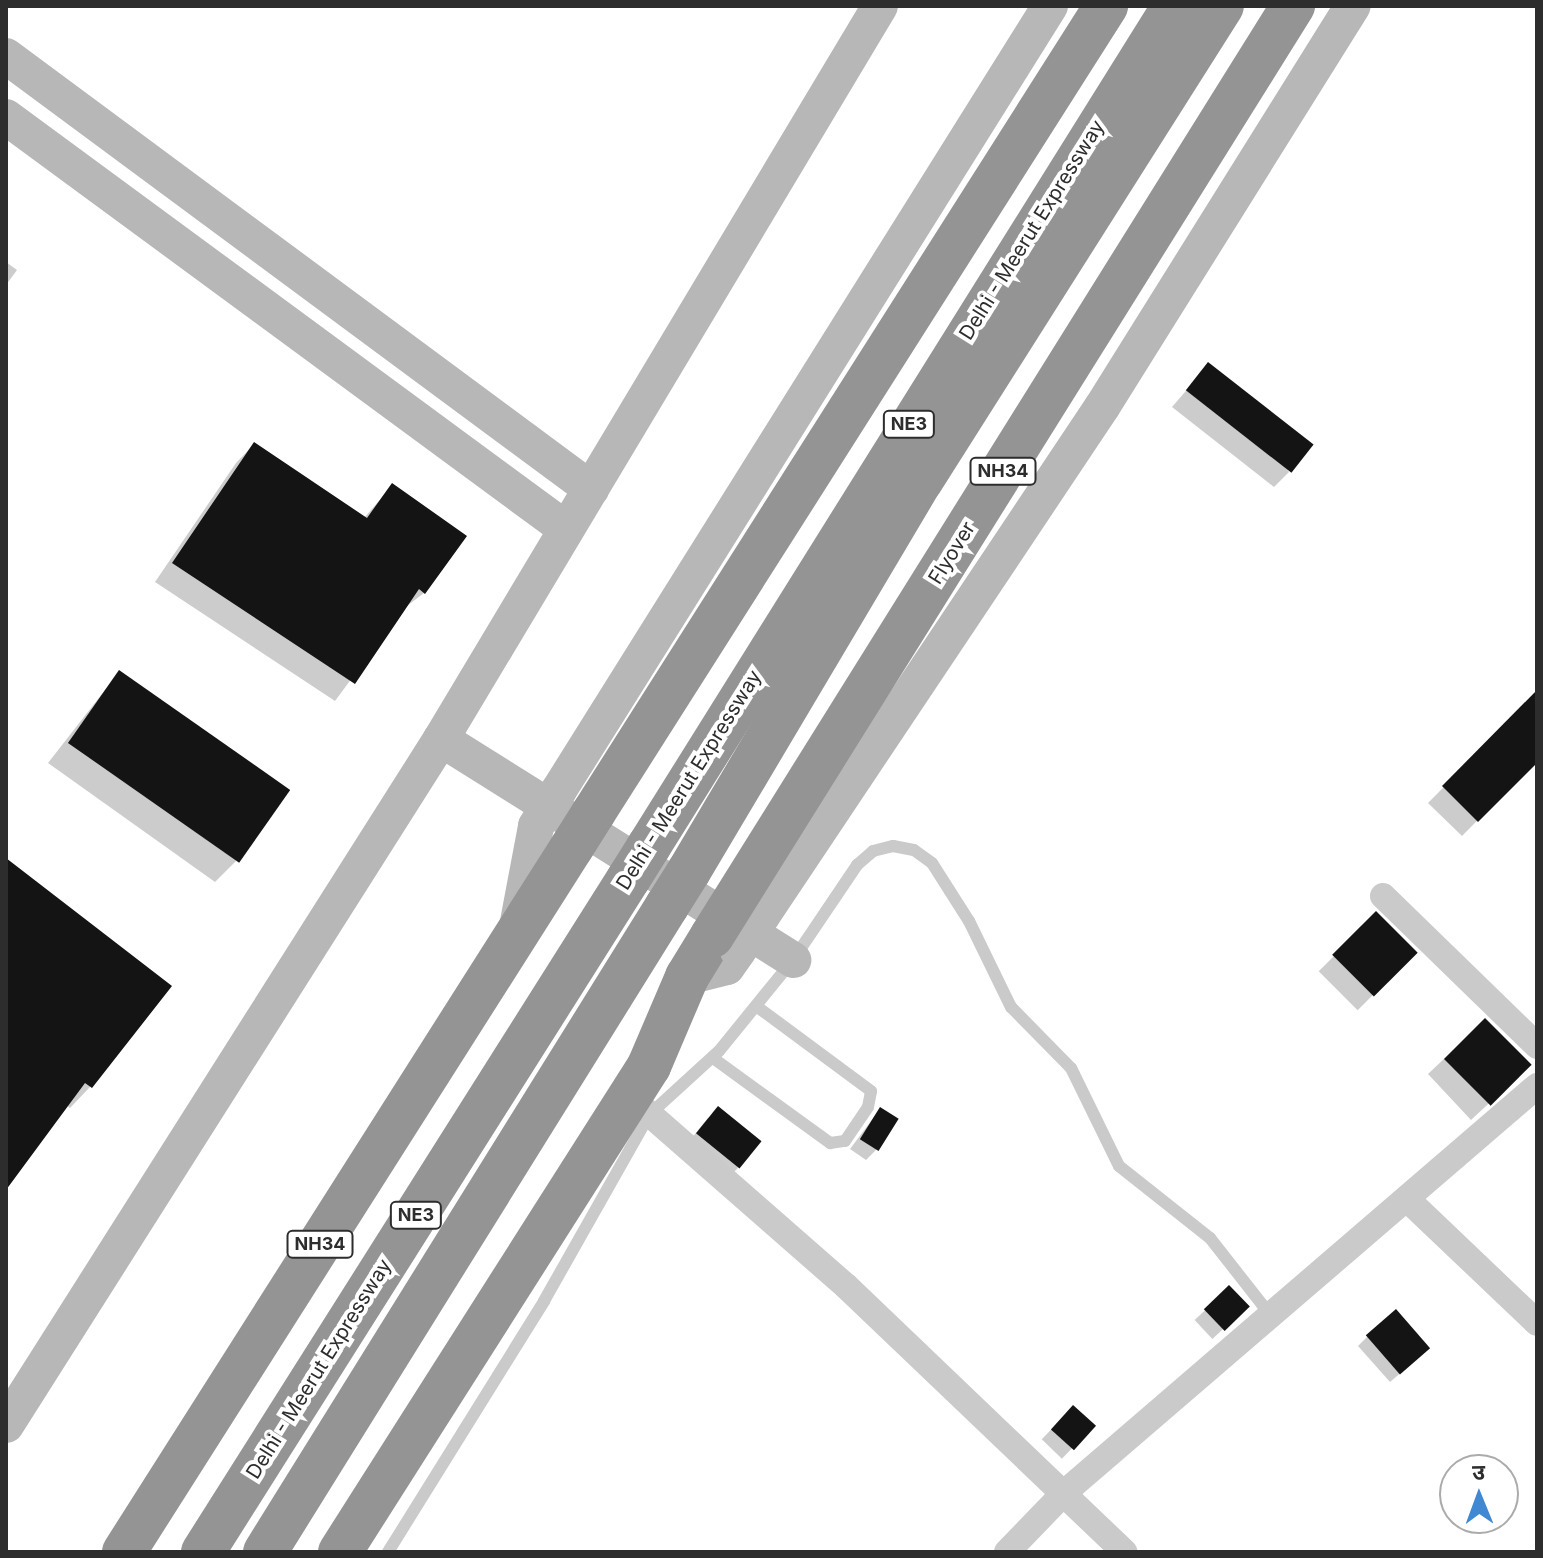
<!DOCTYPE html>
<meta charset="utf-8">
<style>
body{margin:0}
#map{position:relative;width:1543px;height:1558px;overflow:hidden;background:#fff;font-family:Inter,"Noto Sans Devanagari",sans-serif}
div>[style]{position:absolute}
.shadow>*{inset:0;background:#0003;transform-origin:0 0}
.building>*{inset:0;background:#141414;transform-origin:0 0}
.lane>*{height:12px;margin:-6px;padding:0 6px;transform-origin:6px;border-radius:6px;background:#cacaca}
.street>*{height:26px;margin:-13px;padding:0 13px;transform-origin:13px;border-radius:13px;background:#cacaca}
.secondary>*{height:36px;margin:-18px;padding:0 18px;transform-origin:18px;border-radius:18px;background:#b7b7b7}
.highway>*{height:44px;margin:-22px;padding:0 22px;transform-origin:22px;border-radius:22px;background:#949494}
.secondary-bridge>*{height:36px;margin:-18px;padding:0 18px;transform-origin:18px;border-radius:18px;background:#b7b7b7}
.highway-bridge>*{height:44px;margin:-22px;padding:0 22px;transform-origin:22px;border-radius:22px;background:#949494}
span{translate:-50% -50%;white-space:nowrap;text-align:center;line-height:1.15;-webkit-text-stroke:8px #fff;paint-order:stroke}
.shield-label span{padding:2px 6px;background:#fff;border:2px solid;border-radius:6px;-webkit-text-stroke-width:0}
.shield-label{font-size:18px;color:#2d2d2d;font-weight:700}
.street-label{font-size:20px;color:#2d2d2d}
.frame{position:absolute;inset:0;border:8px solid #2d2d2d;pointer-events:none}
.north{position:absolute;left:1439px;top:1454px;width:80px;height:80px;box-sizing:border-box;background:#fff;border:2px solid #ababab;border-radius:50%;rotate:359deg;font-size:22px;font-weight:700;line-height:32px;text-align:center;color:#2d2d2d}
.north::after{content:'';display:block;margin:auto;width:28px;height:36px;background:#4088d2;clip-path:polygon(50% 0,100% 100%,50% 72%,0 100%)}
</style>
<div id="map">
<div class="shadow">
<div style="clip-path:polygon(6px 262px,17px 270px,6px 285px)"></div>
<div style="clip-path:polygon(1209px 364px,1289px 472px,1274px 487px,1172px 407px)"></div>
<div style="clip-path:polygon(254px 444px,364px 518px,392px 486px,424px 593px,403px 609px,335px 701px,155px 582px,236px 463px)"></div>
<div style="clip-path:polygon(119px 672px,236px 861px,215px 882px,48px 763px)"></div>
<div style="clip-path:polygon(1530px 700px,1537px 707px,1537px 760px,1462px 836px,1428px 803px)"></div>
<div style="clip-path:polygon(6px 861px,169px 987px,90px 1087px,70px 1108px,66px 1105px,6px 1186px)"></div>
<div style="left:1376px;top:914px;width:55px;height:81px;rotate:45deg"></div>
<div style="clip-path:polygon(1485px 1020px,1514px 1080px,1471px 1120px,1428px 1074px)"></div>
<div style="clip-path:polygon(880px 1109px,876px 1150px,866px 1160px,850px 1149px)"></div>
<div style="clip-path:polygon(708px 1118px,738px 1168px,729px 1177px,687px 1144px)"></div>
<div style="left:1229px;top:1288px;width:26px;height:47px;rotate:47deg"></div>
<div style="clip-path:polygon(1368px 1336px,1418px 1358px,1390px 1382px,1358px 1346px)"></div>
<div style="left:1073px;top:1407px;width:28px;height:45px;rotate:44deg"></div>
</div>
<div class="building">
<div style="left:1208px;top:362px;width:134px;height:36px;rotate:38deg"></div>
<div style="clip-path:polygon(254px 442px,367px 518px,392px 483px,467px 536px,425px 594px,419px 589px,355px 684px,172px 563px)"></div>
<div style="left:119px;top:670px;width:209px;height:89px;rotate:35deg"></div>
<div style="clip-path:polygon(1537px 690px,1537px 763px,1478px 822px,1442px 786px)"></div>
<div style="clip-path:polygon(6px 858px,172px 986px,92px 1088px,85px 1083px,6px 1190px)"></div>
<div style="left:1376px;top:911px;width:59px;height:62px;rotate:45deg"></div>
<div style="left:1485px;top:1018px;width:66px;height:58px;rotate:45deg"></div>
<div style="left:718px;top:1106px;width:56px;height:35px;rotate:39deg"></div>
<div style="left:880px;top:1107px;width:22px;height:38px;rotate:32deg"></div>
<div style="left:1229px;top:1285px;width:30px;height:35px;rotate:46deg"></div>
<div style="left:1396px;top:1309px;width:52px;height:40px;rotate:49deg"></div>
<div style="left:1073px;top:1405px;width:31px;height:33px;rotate:42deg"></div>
</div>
<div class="lane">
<div style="left:713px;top:1058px;width:145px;rotate:36deg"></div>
<div style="left:830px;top:1143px;width:15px;rotate:-8deg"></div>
<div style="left:845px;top:1141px;width:41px;rotate:-55.9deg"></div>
<div style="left:868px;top:1107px;width:16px;rotate:-79deg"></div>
<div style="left:871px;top:1091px;width:143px;rotate:-143.5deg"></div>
<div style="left:388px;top:1552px;width:296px;rotate:-58.1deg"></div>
<div style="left:544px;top:1301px;width:215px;rotate:-60.5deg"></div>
<div style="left:650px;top:1114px;width:93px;rotate:-42.4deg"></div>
<div style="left:719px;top:1051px;width:117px;rotate:-50.9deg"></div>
<div style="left:793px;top:960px;width:115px;rotate:-56deg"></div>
<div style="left:857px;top:865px;width:21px;rotate:-41deg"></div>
<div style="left:873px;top:851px;width:21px;rotate:-14deg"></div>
<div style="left:893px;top:846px;width:21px;rotate:11deg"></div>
<div style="left:914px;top:850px;width:22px;rotate:36deg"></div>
<div style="left:932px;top:863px;width:69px;rotate:57.5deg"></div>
<div style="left:969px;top:921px;width:96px;rotate:64deg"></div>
<div style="left:1011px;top:1007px;width:86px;rotate:45.5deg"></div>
<div style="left:1071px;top:1068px;width:109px;rotate:63.9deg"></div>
<div style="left:1119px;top:1166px;width:116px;rotate:38.4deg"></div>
<div style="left:1210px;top:1238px;width:100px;rotate:51.9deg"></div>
</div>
<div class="street">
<div style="left:1383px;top:896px;width:215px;rotate:44.2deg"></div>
<div style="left:630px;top:1097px;width:287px;rotate:41.2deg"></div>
<div style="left:846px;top:1286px;width:385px;rotate:43.7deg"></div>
<div style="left:1408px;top:1200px;width:178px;rotate:43.6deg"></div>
<div style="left:1007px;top:1552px;width:83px;rotate:-46deg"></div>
<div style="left:1065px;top:1492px;width:623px;rotate:-40.7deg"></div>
</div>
<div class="secondary">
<div style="left:6px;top:56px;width:728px;rotate:36.51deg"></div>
<div style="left:6px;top:117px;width:695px;rotate:36.34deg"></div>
<div style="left:441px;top:739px;width:416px;rotate:32.1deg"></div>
<div style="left:559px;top:790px;width:925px;rotate:-57.94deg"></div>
<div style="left:762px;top:916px;width:612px;rotate:-56.26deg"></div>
<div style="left:1102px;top:407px;width:473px;rotate:-58deg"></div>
<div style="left:517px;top:927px;width:103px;rotate:-79.3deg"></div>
<div style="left:687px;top:977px;width:41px;rotate:-14deg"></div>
<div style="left:727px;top:967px;width:19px;rotate:-55deg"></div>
<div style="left:6px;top:1425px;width:812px;rotate:-57.62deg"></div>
<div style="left:441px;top:739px;width:854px;rotate:-59.08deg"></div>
</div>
<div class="highway">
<div style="left:594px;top:812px;width:955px;rotate:-57.57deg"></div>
<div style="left:649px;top:846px;width:991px;rotate:-57.99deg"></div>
<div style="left:689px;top:871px;width:454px;rotate:-59.3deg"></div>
<div style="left:921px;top:481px;width:562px;rotate:-57.64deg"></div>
<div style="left:124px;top:1552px;width:835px;rotate:-57.57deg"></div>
<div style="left:203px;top:1552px;width:797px;rotate:-57.71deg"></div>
<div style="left:265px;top:1552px;width:761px;rotate:-58.11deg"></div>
<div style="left:340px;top:1552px;width:576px;rotate:-57.55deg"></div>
<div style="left:649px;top:1066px;width:97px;rotate:-66.9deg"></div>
<div style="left:687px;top:977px;width:48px;rotate:-58.6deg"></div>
</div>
<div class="secondary-bridge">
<div style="left:536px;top:826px;width:43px;rotate:-57.4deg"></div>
<div style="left:738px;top:951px;width:42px;rotate:-55.6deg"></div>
</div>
<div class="highway-bridge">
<div style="left:572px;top:847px;width:41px;rotate:-57.8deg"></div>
<div style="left:629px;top:878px;width:38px;rotate:-58deg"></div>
<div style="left:667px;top:906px;width:41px;rotate:-57.8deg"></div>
<div style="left:712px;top:936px;width:1097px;rotate:-58.01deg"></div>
</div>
<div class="shield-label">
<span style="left:909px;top:424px">NE3</span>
<span style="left:1003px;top:471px">NH34</span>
<span style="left:416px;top:1215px">NE3</span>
<span style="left:320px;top:1244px">NH34</span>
</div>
<div class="street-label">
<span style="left:1032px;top:230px;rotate:-58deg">Delhi - Meerut Expressway</span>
<span style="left:952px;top:553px;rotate:-58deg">Flyover</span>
<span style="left:689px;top:780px;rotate:-58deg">Delhi - Meerut Expressway</span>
<span style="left:319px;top:1369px;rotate:-58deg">Delhi - Meerut Expressway</span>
</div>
<div class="frame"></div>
<div class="north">उ</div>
</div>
